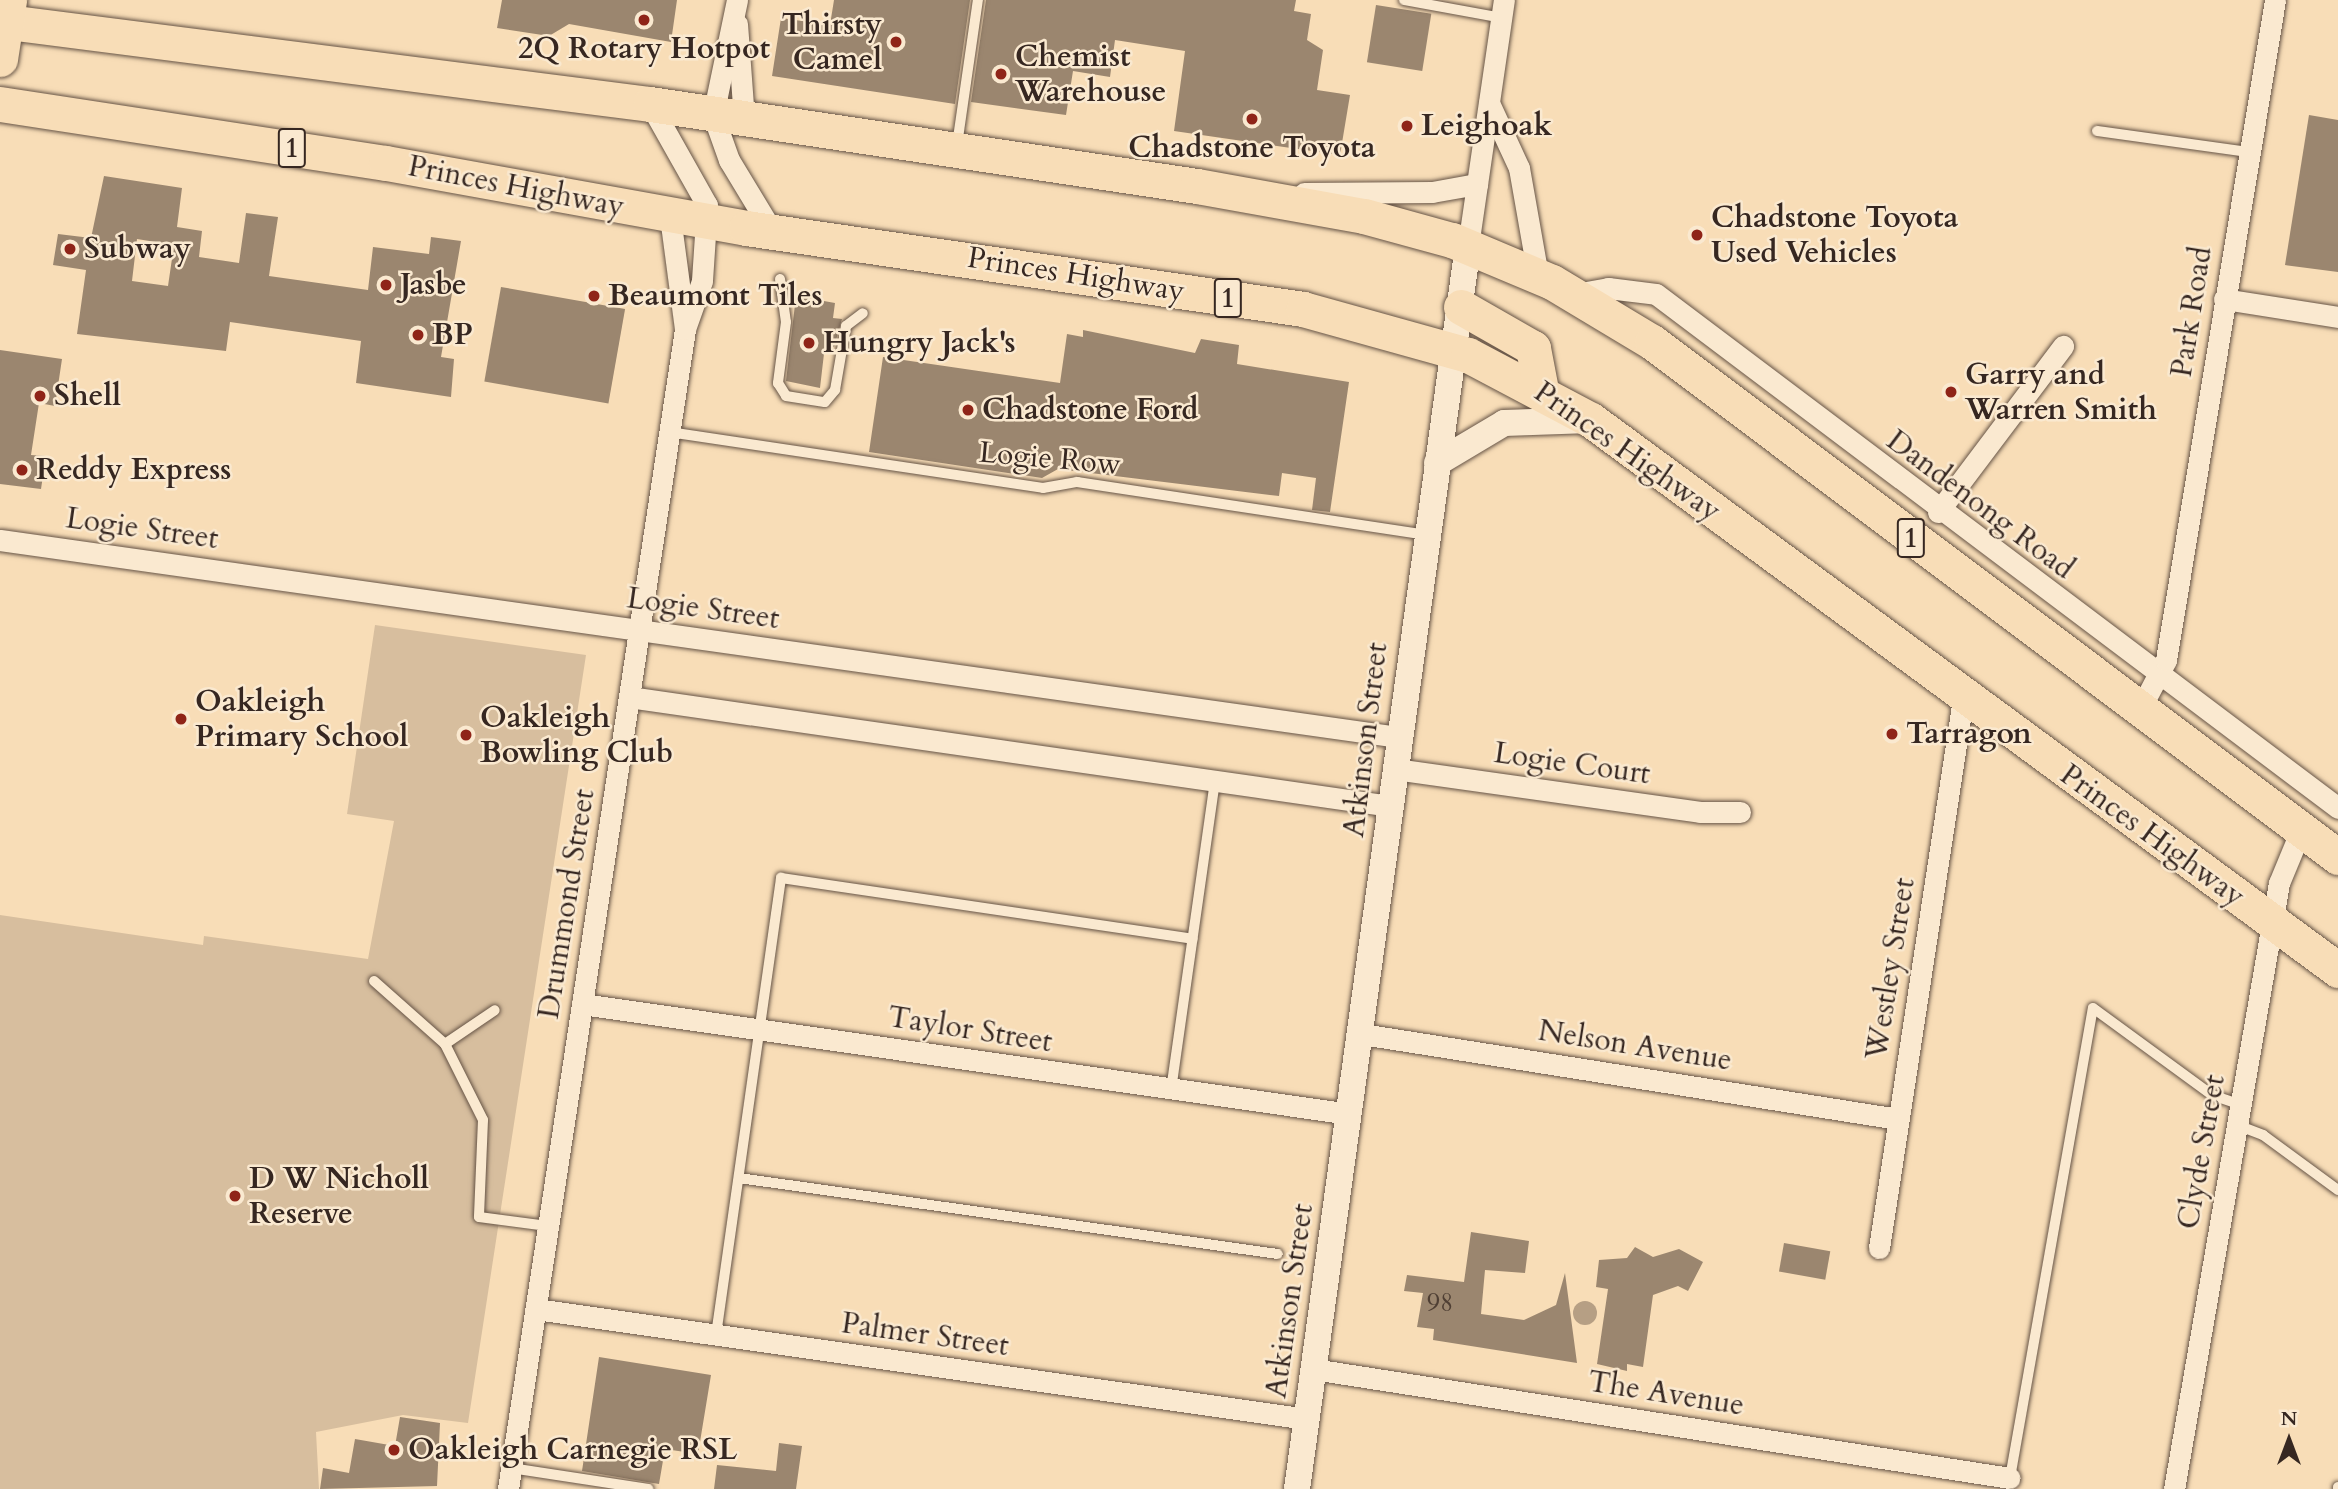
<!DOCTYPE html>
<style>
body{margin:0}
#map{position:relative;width:2338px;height:1489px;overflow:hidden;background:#f8ddb7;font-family:Cardo,serif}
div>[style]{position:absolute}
.green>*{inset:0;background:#d7be9e}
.water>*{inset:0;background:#b69f84}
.round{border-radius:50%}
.building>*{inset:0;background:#9b866f;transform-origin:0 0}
.roads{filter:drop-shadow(0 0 2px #665446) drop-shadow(0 0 2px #665446)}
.service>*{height:10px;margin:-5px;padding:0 5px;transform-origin:5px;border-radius:5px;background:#fae9d0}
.minor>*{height:21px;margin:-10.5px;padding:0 10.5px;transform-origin:10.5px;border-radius:10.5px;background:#fae9d0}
.tertiary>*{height:26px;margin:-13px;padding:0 13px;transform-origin:13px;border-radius:13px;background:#fae9d0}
.trunk>*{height:35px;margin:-17.5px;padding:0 17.5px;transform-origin:17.5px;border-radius:17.5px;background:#f8ddb7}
.dots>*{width:19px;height:19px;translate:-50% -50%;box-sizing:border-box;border:4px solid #fae9d0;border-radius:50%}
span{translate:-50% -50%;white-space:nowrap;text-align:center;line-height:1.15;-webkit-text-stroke:5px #fae9d0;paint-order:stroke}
.number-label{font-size:26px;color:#4f3f34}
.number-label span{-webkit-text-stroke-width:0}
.shield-label span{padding:2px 5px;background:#fae9d0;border:2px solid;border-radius:5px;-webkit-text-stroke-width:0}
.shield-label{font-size:28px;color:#362721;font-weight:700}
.poi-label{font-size:30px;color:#362721;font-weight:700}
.right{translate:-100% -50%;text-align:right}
.left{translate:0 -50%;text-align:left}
.street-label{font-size:30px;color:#362721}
.north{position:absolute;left:2254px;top:1405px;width:70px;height:70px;-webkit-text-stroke:5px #fae9d0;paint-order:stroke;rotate:0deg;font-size:19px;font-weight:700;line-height:28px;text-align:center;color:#362721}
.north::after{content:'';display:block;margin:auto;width:24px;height:32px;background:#362721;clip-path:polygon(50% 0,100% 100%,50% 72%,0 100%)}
</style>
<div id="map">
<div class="green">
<div style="clip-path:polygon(375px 625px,586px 655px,468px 1423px,403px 1415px,316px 1432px,319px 1489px,0 1489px,0 915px,203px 945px,204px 936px,368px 959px,394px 821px,347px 814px)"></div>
</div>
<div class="water">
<div class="round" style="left:1573px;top:1301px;width:24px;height:24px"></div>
</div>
<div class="building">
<div style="clip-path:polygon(502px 0,677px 0,671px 42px,569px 24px,549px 36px,497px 28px)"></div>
<div style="clip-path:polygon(834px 0,970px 0,955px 104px,772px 76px,781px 18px,830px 25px)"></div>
<div style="clip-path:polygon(986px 0,1296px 0,1294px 11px,1311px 14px,1307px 40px,1323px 50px,1317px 90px,1350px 95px,1340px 155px,1174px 131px,1185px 51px,1115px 40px,1110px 77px,1073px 71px,1066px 115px,971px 102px)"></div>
<div style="left:1376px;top:5px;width:56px;height:58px;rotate:9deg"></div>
<div style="clip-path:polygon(2309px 115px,2338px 120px,2338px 272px,2285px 265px)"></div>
<div style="clip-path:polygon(evenodd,104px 176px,182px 188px,177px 227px,202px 231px,199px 257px,239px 263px,246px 213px,278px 217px,269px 276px,368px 290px,373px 247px,429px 254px,431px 237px,461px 241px,441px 357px,454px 359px,451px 397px,356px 383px,361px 341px,230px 322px,226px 351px,77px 334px,86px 270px,53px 265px,58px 234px,91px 238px,104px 176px,137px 239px,174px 245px,168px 286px,132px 281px,137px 239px)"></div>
<div style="left:501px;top:287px;width:126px;height:96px;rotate:10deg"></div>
<div style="clip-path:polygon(796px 296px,835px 303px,833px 318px,842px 319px,834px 347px,825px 345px,820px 388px,786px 381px)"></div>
<div style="clip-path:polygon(1083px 330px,1195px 353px,1201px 339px,1239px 345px,1237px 364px,1349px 382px,1330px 512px,1312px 510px,1316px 478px,1282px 473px,1279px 496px,1058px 469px,1042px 478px,869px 452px,883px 357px,1060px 383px,1067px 334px,1083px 337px)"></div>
<div style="clip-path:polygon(0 350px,62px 359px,55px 406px,39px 403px,31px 455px,46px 456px,41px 489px,0 484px)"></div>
<div style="clip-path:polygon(1471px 1232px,1529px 1241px,1525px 1273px,1485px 1270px,1481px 1314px,1524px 1320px,1556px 1305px,1565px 1273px,1577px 1363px,1433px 1340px,1434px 1329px,1417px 1327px,1423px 1293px,1404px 1291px,1407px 1275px,1464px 1282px)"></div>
<div style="left:1784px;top:1243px;width:47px;height:29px;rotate:10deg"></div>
<div style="clip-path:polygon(1635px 1247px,1653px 1257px,1679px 1249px,1703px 1262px,1688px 1291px,1678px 1286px,1653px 1295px,1643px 1367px,1627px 1364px,1627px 1371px,1597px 1364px,1608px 1289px,1596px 1287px,1599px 1260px,1627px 1258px)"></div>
<div style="clip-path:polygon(599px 1357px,711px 1375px,698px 1454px,665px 1449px,659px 1484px,582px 1471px)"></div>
<div style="clip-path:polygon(400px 1417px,440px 1423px,437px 1486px,320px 1489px,323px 1468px,349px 1473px,355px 1439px,395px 1446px)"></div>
<div style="clip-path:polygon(779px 1443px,802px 1446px,796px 1489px,714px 1489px,717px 1465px,776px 1471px)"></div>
</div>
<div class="roads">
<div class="service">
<div style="left:1404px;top:0;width:100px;rotate:10.4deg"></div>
<div style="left:2097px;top:131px;width:153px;rotate:7.9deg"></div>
<div style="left:957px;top:145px;width:147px;rotate:-81.8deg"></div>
<div style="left:780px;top:279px;width:43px;rotate:82.1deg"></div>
<div style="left:786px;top:322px;width:62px;rotate:97.5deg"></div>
<div style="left:778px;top:383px;width:15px;rotate:58deg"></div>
<div style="left:786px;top:396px;width:39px;rotate:9deg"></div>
<div style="left:825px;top:402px;width:16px;rotate:-50deg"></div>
<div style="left:835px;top:390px;width:65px;rotate:-80.2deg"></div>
<div style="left:846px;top:326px;width:21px;rotate:-37deg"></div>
<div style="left:669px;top:432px;width:378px;rotate:8.5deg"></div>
<div style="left:1043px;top:488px;width:35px;rotate:-10deg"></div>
<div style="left:1077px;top:482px;width:354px;rotate:8.6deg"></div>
<div style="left:374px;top:981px;width:95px;rotate:41.6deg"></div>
<div style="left:445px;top:1044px;width:85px;rotate:63.4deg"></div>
<div style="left:483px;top:1120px;width:97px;rotate:92.4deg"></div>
<div style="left:479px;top:1217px;width:69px;rotate:7.5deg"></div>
<div style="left:445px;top:1044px;width:60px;rotate:-34.2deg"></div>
<div style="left:1171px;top:1090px;width:312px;rotate:-81.9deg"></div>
<div style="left:2237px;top:1125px;width:28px;rotate:21deg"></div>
<div style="left:2263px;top:1135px;width:93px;rotate:36.3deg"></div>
<div style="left:739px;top:1178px;width:544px;rotate:8.03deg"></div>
<div style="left:716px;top:1335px;width:462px;rotate:-81.9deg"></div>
<div style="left:781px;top:878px;width:416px;rotate:8.4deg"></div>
<div style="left:511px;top:1468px;width:139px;rotate:8.7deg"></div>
<div style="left:2010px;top:1478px;width:477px;rotate:-80deg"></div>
<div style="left:2093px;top:1008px;width:147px;rotate:36.2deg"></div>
<div style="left:2212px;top:1095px;width:31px;rotate:19deg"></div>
<div style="left:2338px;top:1489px;width:2px;rotate:-90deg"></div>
</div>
<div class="minor">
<div style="left:737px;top:0;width:117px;rotate:101.8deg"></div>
<div style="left:713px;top:115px;width:48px;rotate:70.4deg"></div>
<div style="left:729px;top:160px;width:83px;rotate:58.8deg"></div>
<div style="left:737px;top:24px;width:96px;rotate:85.8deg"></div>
<div style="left:1489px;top:103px;width:72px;rotate:65.2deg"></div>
<div style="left:1519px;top:168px;width:110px;rotate:80deg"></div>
<div style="left:650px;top:104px;width:116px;rotate:60.6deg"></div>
<div style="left:707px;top:205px;width:76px;rotate:93.8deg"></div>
<div style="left:702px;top:281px;width:51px;rotate:109.5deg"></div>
<div style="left:1304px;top:193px;width:128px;rotate:-0.4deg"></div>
<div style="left:1432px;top:192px;width:46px;rotate:-10.1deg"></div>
<div style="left:1468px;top:246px;width:249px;rotate:-81.7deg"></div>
<div style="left:1575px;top:294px;width:34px;rotate:-10deg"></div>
<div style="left:1608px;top:288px;width:48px;rotate:7.1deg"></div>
<div style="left:1656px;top:294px;width:854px;rotate:37deg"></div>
<div style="left:2224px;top:299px;width:115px;rotate:9deg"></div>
<div style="left:1938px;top:512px;width:208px;rotate:-53deg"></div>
<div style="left:0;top:540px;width:1413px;rotate:8.02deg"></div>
<div style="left:629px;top:697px;width:770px;rotate:8.14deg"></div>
<div style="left:2139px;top:711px;width:58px;rotate:-62.1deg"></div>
<div style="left:2166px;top:660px;width:669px;rotate:-80.62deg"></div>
<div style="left:1395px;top:769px;width:308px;rotate:8deg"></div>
<div style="left:1700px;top:812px;width:40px"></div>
<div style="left:582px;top:1004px;width:776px;rotate:8.15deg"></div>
<div style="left:1362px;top:1034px;width:543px;rotate:9.01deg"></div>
<div style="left:1879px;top:1248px;width:555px;rotate:-81.3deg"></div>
<div style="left:536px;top:1309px;width:779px;rotate:8.12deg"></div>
<div style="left:1313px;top:1369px;width:705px;rotate:8.89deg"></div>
<div style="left:508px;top:1489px;width:1173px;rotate:-81.32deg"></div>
<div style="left:685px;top:329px;width:114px;rotate:-97.6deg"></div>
<div style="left:2174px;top:1489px;width:615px;rotate:-80.17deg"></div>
<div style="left:2279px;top:883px;width:57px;rotate:-67.5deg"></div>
</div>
<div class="tertiary">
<div style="left:1437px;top:463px;width:78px;rotate:-30.8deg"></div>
<div style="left:1504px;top:423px;width:86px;rotate:-2deg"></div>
<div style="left:1297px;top:1489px;width:1255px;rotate:-82.17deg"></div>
</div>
<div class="trunk">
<div style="left:0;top:21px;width:655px;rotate:7.28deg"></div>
<div style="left:650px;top:104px;width:553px;rotate:8.53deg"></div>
<div style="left:1197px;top:186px;width:170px;rotate:10.2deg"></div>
<div style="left:1364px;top:216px;width:91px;rotate:15.3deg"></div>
<div style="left:1452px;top:240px;width:108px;rotate:22.8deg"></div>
<div style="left:1552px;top:282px;width:117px;rotate:31deg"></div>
<div style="left:1652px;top:342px;width:858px;rotate:36.9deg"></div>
<div style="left:0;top:59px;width:60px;rotate:-81.3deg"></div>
<div style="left:0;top:104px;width:390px;rotate:8.7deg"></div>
<div style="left:386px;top:163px;width:366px;rotate:10.2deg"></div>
<div style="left:746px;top:228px;width:563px;rotate:8.27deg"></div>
<div style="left:1303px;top:309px;width:171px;rotate:15.6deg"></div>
<div style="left:1468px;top:355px;width:139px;rotate:27.9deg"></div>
<div style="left:1591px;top:420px;width:928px;rotate:36.36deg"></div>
<div style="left:1461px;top:307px;width:83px;rotate:29.7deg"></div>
<div style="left:1533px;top:348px;width:43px;rotate:79.2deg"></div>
</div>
</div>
<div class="dots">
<div style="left:644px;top:20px;background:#8f2418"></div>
<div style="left:896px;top:42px;background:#8f2418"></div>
<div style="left:1001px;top:74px;background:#8f2418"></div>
<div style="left:1252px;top:119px;background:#8f2418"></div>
<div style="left:1407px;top:126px;background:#8f2418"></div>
<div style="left:1697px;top:235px;background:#8f2418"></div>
<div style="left:70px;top:249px;background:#8f2418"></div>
<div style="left:386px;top:285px;background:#8f2418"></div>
<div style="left:594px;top:296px;background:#8f2418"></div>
<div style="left:418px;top:335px;background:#8f2418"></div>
<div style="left:809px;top:343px;background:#8f2418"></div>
<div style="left:1951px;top:392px;background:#8f2418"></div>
<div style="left:40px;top:396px;background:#8f2418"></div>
<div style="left:968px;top:410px;background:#8f2418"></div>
<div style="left:22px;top:470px;background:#8f2418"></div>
<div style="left:181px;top:719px;background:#8f2418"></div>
<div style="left:1892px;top:734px;background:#8f2418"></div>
<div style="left:466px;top:735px;background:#8f2418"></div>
<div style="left:235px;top:1196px;background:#8f2418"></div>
<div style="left:394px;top:1450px;background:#8f2418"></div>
</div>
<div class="number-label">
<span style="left:1440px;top:1303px">98</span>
</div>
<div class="shield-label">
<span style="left:292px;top:148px">1</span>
<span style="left:1228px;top:298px">1</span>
<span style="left:1911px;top:538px">1</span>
</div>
<div class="poi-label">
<span class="right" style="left:882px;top:42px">Thirsty<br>Camel</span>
<span style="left:644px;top:49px">2Q Rotary Hotpot</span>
<span class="left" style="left:1015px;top:74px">Chemist<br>Warehouse</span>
<span class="left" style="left:1421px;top:126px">Leighoak</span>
<span style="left:1252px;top:148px">Chadstone Toyota</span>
<span class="left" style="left:1711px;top:235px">Chadstone Toyota<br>Used Vehicles</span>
<span class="left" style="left:84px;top:249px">Subway</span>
<span class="left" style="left:400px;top:285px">Jasbe</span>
<span class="left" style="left:608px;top:296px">Beaumont Tiles</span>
<span class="left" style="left:432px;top:335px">BP</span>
<span class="left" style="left:823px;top:343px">Hungry Jack's</span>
<span class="left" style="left:1965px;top:392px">Garry and<br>Warren Smith</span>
<span class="left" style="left:54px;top:396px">Shell</span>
<span class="left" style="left:982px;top:410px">Chadstone Ford</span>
<span class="left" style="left:36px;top:470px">Reddy Express</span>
<span class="left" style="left:195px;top:719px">Oakleigh<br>Primary School</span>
<span class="left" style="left:480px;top:735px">Oakleigh<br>Bowling Club</span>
<span class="left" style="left:1906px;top:734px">Tarragon</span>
<span class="left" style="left:249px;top:1196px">D W Nicholl<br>Reserve</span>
<span class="left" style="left:408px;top:1450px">Oakleigh Carnegie RSL</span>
</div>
<div class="street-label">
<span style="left:516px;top:187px;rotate:11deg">Princes Highway</span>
<span style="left:1076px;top:275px;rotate:9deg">Princes Highway</span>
<span style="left:2192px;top:312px;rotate:-81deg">Park Road</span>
<span style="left:1627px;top:452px;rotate:35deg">Princes Highway</span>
<span style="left:1050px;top:459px;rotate:5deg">Logie Row</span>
<span style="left:1980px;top:505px;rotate:37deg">Dandenong Road</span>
<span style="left:142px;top:529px;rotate:8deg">Logie Street</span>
<span style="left:703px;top:609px;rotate:8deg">Logie Street</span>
<span style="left:1366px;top:740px;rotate:-83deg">Atkinson Street</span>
<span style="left:1572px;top:764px;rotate:8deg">Logie Court</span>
<span style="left:2152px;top:836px;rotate:36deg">Princes Highway</span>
<span style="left:567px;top:904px;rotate:-81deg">Drummond Street</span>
<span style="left:1891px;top:969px;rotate:-81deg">Westley Street</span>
<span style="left:970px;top:1030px;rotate:9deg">Taylor Street</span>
<span style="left:1635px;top:1046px;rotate:9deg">Nelson Avenue</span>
<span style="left:2202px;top:1152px;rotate:-80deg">Clyde Street</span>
<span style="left:1290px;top:1301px;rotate:-82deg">Atkinson Street</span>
<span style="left:925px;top:1335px;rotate:8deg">Palmer Street</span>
<span style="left:1666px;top:1394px;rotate:9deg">The Avenue</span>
</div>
<div class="north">N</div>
</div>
